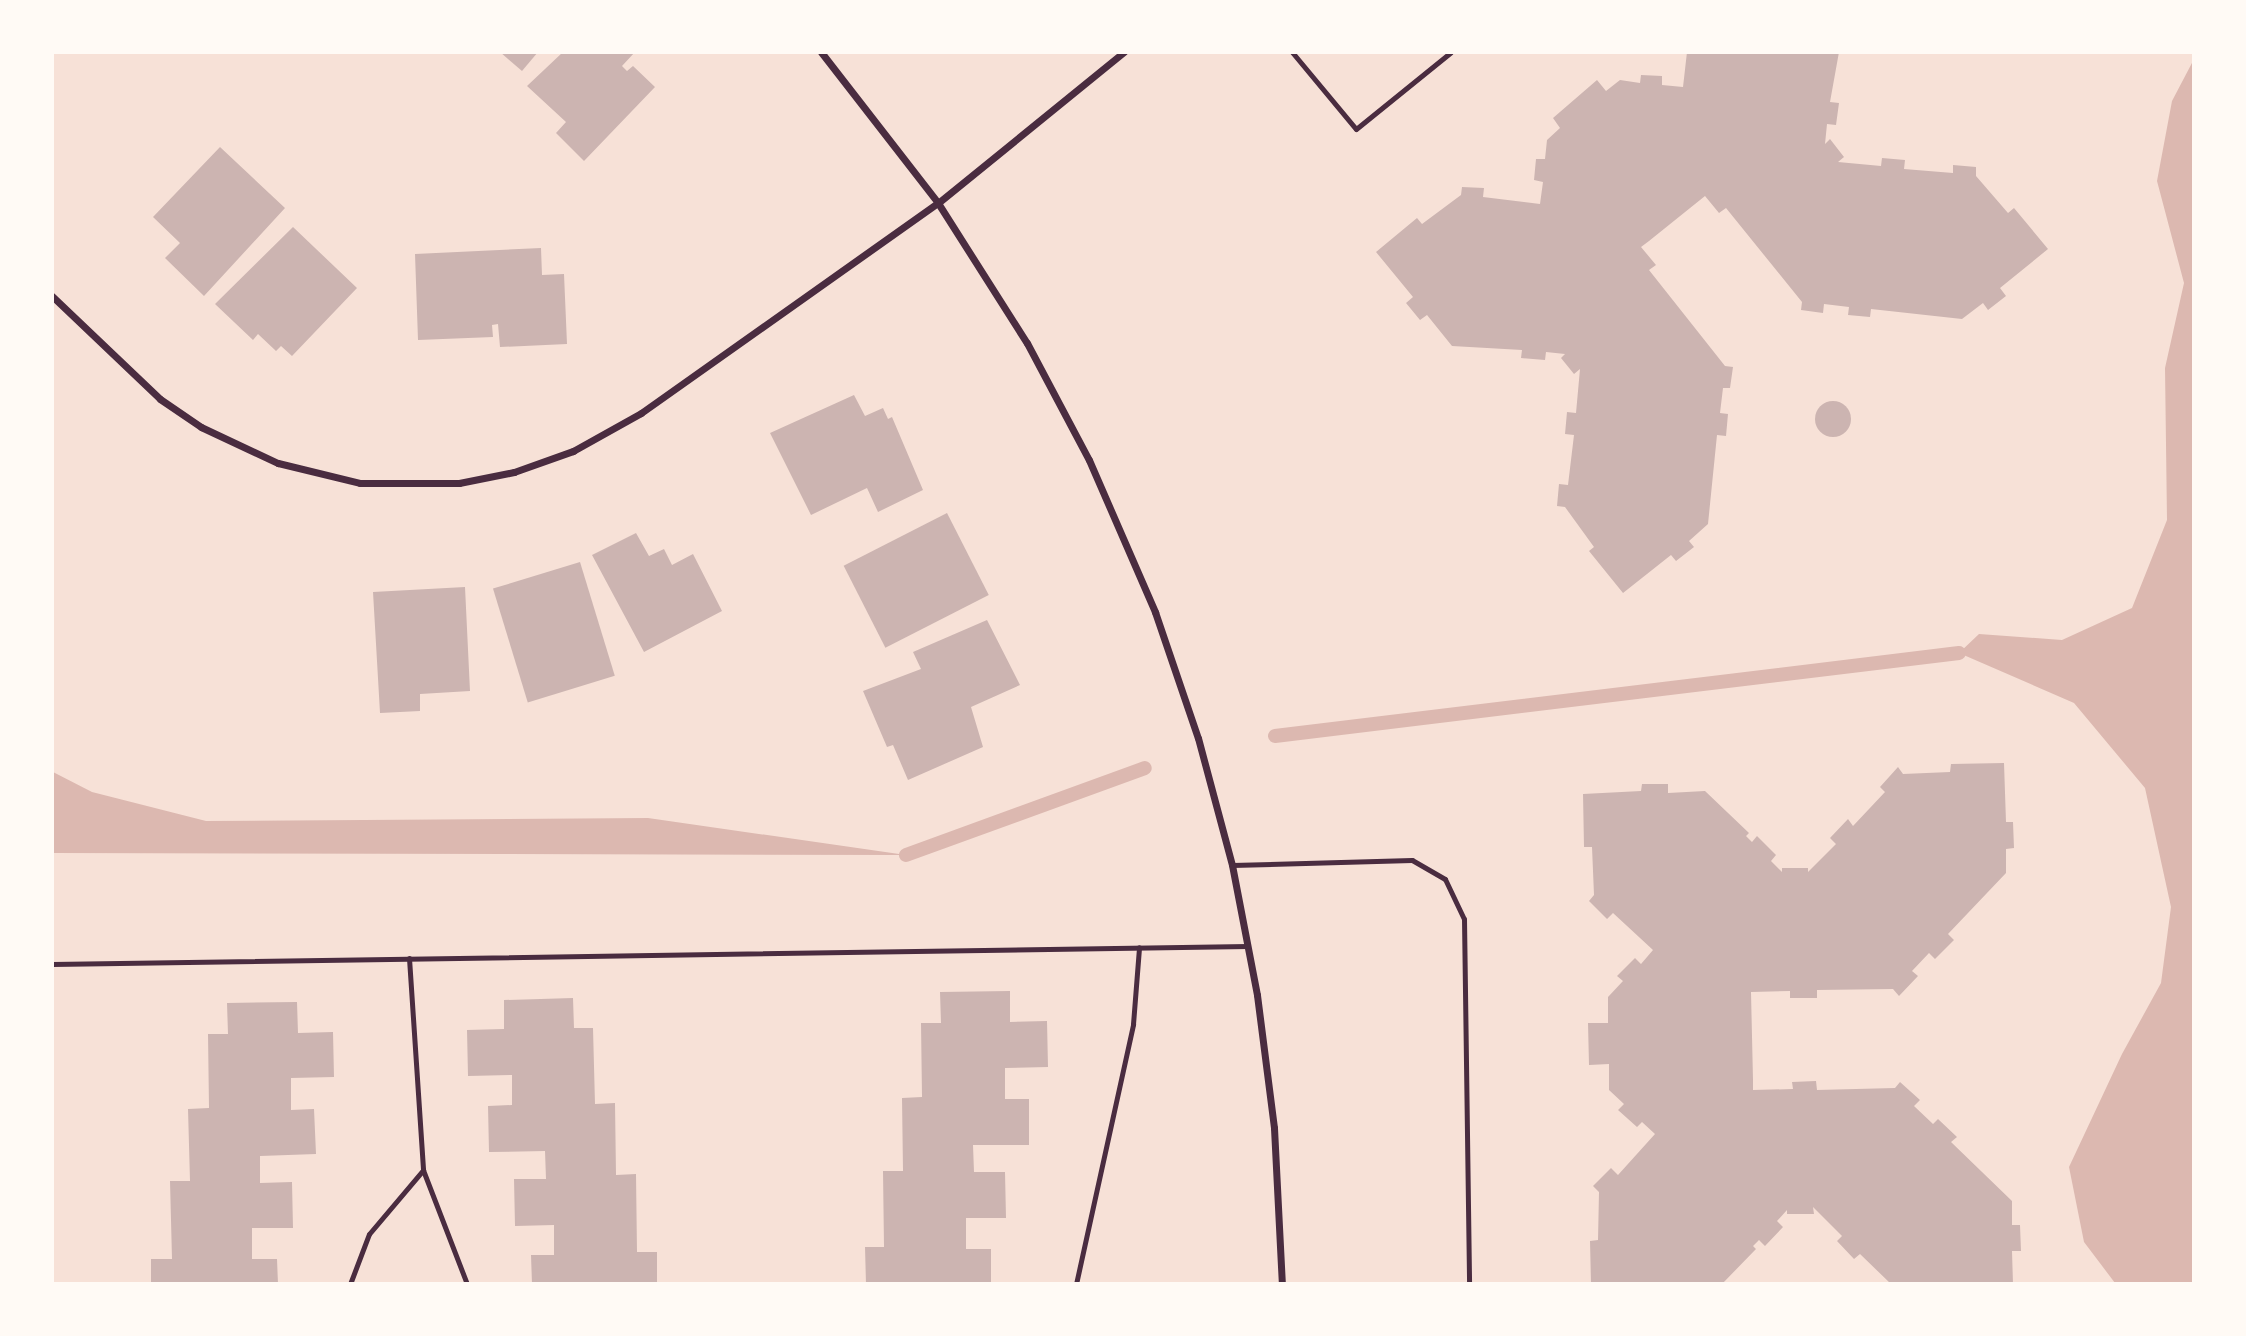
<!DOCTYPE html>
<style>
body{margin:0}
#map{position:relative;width:2246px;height:1336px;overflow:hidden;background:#f7e1d7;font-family:"DM Sans",sans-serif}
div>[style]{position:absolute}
.water>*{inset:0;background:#dcb8b0}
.stream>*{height:14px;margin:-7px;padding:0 7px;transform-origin:7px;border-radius:7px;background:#dcb8b0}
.building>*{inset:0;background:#ccb4b1;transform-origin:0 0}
.round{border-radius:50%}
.service>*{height:5px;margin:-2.5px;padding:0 2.5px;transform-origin:2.5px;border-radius:2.5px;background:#4a2c40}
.minor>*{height:7px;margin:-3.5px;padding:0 3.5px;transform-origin:3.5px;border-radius:3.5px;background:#4a2c40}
span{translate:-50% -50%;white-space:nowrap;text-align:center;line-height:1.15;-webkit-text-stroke:7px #fffaf5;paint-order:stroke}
.frame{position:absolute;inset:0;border:54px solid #fffaf5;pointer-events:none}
</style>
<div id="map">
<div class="water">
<div style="clip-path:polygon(2193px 61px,2193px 1283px,2115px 1283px,2084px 1242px,2069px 1167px,2122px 1054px,2161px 983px,2171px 907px,2145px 788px,2074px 703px,1959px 653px,1979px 634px,2062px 640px,2132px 608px,2167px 520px,2165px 368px,2184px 283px,2157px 181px,2172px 101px)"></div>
<div style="clip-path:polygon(53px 772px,92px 792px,206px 821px,648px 818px,906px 855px,53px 853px)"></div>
</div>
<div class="stream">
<div style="left:1275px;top:736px;width:689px;rotate:-6.92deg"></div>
<div style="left:906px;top:855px;width:254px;rotate:-20deg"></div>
</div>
<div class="building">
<div style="clip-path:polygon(500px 52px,538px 52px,522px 71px)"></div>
<div style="clip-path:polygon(563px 52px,635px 52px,622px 66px,627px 71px,633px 66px,655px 87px,584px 161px,556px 133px,566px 122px,527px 86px)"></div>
<div style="clip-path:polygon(1687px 52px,1839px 52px,1830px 102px,1839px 103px,1836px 125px,1827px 124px,1825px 144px,1830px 139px,1844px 157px,1838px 162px,1881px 166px,1882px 158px,1905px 160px,1904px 169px,1953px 173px,1953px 165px,1976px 167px,1976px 176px,2008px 213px,2014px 208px,2048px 249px,2000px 288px,2006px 296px,1988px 310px,1983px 303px,1962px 319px,1871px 309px,1870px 317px,1848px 315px,1849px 307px,1824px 304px,1823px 313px,1801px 310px,1802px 302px,1726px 208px,1719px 213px,1705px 196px,1649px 241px,1641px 247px,1656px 265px,1649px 270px,1725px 366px,1733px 367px,1730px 388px,1723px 388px,1720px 413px,1728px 414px,1726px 436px,1717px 435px,1708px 524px,1689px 541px,1694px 547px,1676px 561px,1671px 555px,1623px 593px,1589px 551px,1594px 547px,1565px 507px,1557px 506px,1559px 484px,1568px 485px,1574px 435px,1565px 434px,1567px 412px,1576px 413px,1580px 369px,1574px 374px,1561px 358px,1565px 354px,1546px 352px,1545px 360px,1521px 358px,1522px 350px,1452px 346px,1427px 315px,1420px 320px,1406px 303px,1413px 297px,1376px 252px,1417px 218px,1422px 224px,1461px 195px,1462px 187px,1484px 188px,1483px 197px,1540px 204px,1543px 182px,1534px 180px,1536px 159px,1545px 159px,1547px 140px,1560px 128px,1553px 118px,1597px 80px,1606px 91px,1620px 80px,1640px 83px,1641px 75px,1662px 76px,1662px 85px,1683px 87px)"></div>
<div style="clip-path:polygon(220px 147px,285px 208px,204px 296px,165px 258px,180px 243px,153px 217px)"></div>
<div style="clip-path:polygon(293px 227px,357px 288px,292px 356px,281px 346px,276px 351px,258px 334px,253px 340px,215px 304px)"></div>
<div style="clip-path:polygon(541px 248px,542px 275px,564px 274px,567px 344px,500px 347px,498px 324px,492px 325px,493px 337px,418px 340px,415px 254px)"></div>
<div style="clip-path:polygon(854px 395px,865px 416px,883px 408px,888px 419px,892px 417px,923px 490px,878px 512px,867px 488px,811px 515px,770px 433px)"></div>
<div class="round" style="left:1815px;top:401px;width:36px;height:36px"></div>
<div style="left:947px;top:513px;width:92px;height:116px;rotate:63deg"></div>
<div style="clip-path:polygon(636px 533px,649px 556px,664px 549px,672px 565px,693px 554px,722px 611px,644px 652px,592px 555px)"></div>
<div style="left:580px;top:562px;width:119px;height:91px;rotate:73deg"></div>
<div style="clip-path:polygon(465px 587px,470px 691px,420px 694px,420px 711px,380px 713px,373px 592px)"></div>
<div style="clip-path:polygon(987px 620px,1020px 685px,971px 707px,983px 747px,908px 780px,893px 745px,887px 747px,863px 691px,921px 669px,913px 652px)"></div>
<div style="clip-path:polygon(2004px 763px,2006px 822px,2013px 822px,2014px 848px,2006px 849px,2006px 873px,1948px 934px,1954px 940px,1935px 959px,1929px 953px,1912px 971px,1918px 976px,1899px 996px,1893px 989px,1817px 990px,1817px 998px,1790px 998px,1790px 991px,1751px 992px,1753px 1080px,1753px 1090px,1793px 1089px,1792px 1082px,1816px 1081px,1817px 1090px,1895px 1088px,1900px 1082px,1920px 1100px,1914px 1106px,1933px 1124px,1938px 1119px,1957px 1137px,1951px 1142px,2012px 1201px,2012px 1225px,2020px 1225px,2021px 1251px,2012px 1251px,2013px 1284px,1891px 1284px,1860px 1254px,1854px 1259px,1837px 1241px,1842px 1236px,1813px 1207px,1814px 1214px,1787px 1214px,1787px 1210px,1777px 1221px,1783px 1227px,1765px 1246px,1759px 1240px,1753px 1246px,1756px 1249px,1722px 1284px,1591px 1284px,1590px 1241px,1598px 1240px,1599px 1192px,1593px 1186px,1611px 1168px,1618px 1175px,1655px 1134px,1642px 1122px,1637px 1127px,1618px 1110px,1624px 1104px,1609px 1090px,1609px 1064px,1589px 1065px,1588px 1023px,1608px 1023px,1608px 997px,1623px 981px,1617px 976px,1635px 958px,1641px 964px,1653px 950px,1613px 913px,1607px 919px,1589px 901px,1594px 895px,1592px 847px,1584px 847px,1583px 794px,1641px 791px,1642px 784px,1668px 784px,1668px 793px,1705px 791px,1749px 833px,1746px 836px,1752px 842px,1757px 836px,1776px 855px,1771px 861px,1782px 872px,1782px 868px,1808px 868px,1808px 872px,1836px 844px,1830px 838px,1848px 819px,1853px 826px,1885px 792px,1880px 787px,1898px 767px,1903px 774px,1950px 772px,1951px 764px)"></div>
<div style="clip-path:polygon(1010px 991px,1010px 1022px,1047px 1021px,1048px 1067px,1005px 1068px,1005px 1099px,1029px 1099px,1029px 1145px,973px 1145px,974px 1172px,1005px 1172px,1006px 1218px,966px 1218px,966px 1249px,991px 1249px,991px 1284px,866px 1284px,865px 1247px,884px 1247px,883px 1171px,903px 1171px,902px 1098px,922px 1097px,921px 1023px,941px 1023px,940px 992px)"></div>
<div style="clip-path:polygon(573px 998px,574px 1028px,593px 1028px,595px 1104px,615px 1103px,616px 1175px,636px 1174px,637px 1252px,657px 1252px,657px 1284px,532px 1284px,531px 1255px,554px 1255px,554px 1225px,515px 1226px,514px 1179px,546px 1179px,545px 1151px,489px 1152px,488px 1106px,512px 1105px,512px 1075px,468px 1076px,467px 1030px,504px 1029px,504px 1000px)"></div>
<div style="clip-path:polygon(297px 1002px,298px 1033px,333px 1032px,334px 1077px,291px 1078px,291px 1110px,314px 1109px,316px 1154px,260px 1156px,260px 1183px,292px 1182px,293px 1228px,252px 1228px,252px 1259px,277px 1259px,278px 1284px,151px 1284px,151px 1259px,172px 1259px,170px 1181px,190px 1181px,188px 1109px,209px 1108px,208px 1034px,228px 1034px,227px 1003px)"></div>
</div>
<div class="service">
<div style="left:1292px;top:52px;width:100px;rotate:50.3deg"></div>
<div style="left:1356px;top:129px;width:122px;rotate:-39deg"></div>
<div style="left:1232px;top:865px;width:180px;rotate:-1.6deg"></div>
<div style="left:1412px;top:860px;width:38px;rotate:30deg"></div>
<div style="left:1445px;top:879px;width:44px;rotate:64.6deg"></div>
<div style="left:1464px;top:919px;width:365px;rotate:89.2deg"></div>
<div style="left:409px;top:958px;width:212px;rotate:86.2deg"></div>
<div style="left:423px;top:1170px;width:122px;rotate:68.9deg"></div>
<div style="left:52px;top:964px;width:1196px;rotate:-0.86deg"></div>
<div style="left:350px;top:1284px;width:53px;rotate:-69.2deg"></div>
<div style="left:369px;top:1234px;width:84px;rotate:-49.8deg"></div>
<div style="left:1076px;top:1284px;width:266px;rotate:-77.6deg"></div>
<div style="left:1133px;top:1024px;width:77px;rotate:-85.5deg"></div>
</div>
<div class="minor">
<div style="left:821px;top:52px;width:191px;rotate:52.2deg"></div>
<div style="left:938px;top:203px;width:166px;rotate:57.6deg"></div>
<div style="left:1027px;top:343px;width:132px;rotate:62.1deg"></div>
<div style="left:1089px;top:460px;width:166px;rotate:66.5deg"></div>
<div style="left:1155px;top:612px;width:133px;rotate:71.2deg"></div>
<div style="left:1198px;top:738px;width:131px;rotate:75deg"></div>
<div style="left:1232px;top:865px;width:132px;rotate:79.1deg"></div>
<div style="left:1257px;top:995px;width:134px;rotate:82.7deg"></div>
<div style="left:1274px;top:1128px;width:156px;rotate:87.1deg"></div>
<div style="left:52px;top:296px;width:149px;rotate:43.6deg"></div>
<div style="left:160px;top:399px;width:50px;rotate:34.3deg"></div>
<div style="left:201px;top:427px;width:85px;rotate:25.1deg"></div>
<div style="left:278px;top:463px;width:84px;rotate:13.7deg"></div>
<div style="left:360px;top:483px;width:99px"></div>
<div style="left:459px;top:483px;width:56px;rotate:-11.3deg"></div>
<div style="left:514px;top:472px;width:63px;rotate:-19.6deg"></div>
<div style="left:573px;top:451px;width:78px;rotate:-29.2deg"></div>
<div style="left:641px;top:413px;width:364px;rotate:-35.3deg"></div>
<div style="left:938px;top:203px;width:240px;rotate:-39.1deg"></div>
</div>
<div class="frame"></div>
</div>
